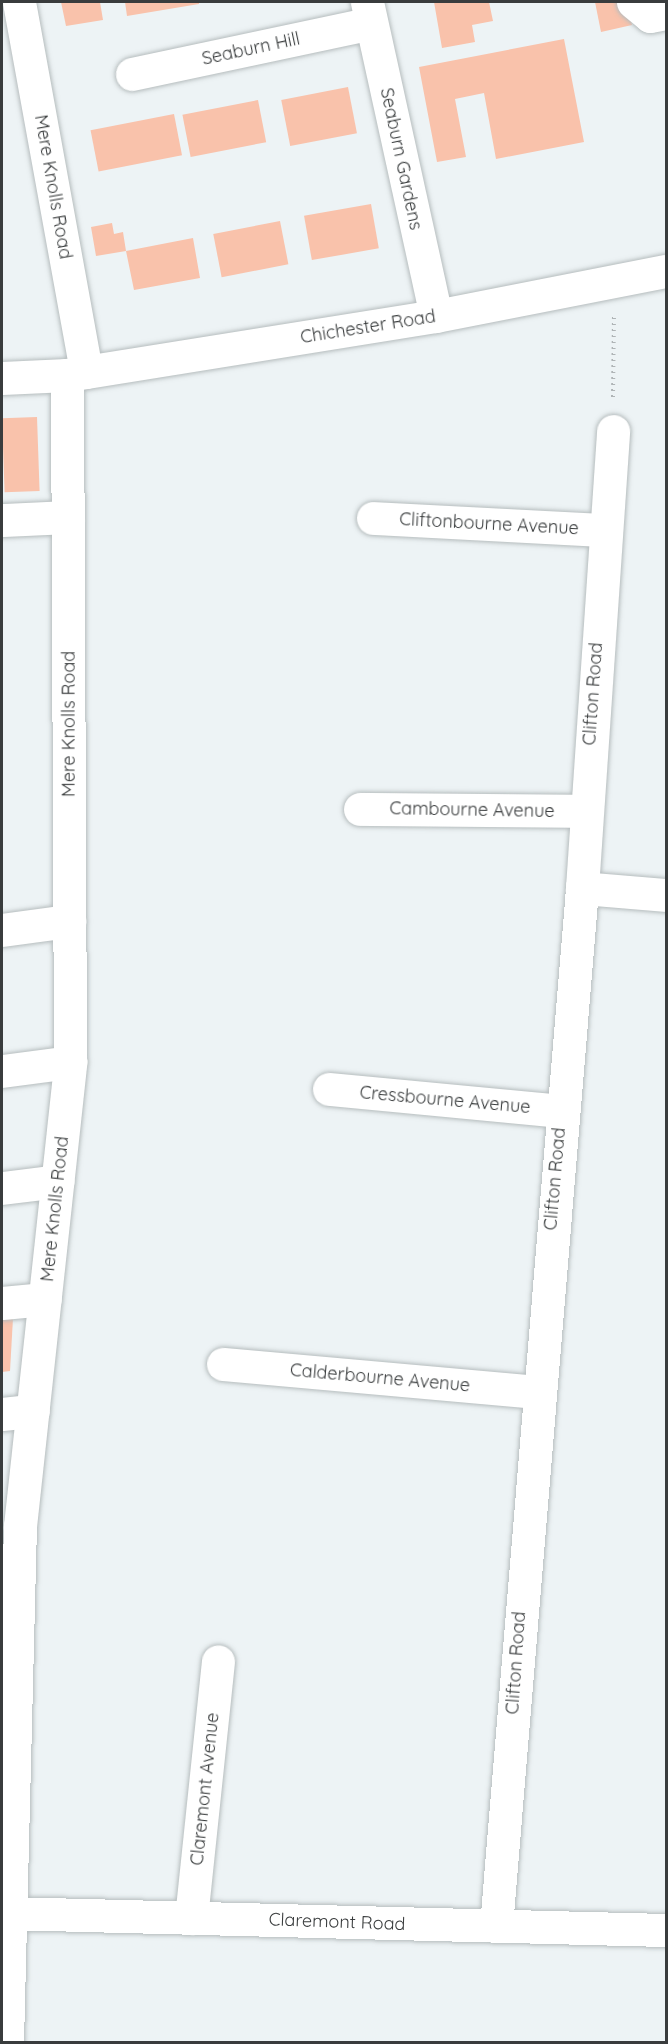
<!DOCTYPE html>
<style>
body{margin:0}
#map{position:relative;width:668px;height:2044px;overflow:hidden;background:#edf3f5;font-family:Quicksand,sans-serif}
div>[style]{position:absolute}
.building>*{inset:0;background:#f9c2ab;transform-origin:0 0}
.path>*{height:4px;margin-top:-2px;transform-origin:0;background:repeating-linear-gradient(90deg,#afb4b6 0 1.5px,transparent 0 6px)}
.roads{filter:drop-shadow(0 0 2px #b6bdbe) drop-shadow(0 0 2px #b6bdbe)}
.minor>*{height:33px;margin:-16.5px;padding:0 16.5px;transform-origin:16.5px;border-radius:16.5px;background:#fff}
span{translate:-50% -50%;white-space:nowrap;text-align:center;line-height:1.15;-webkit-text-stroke:4.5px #fff;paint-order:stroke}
.street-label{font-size:18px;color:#393c3d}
.frame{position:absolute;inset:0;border:3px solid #393c3d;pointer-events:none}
</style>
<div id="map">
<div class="building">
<div style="clip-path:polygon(61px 2px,100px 2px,103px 20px,66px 26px)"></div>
<div style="clip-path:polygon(125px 2px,199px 2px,199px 4px,127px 16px)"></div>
<div style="clip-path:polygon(434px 2px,489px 2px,493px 21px,472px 25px,475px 42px,442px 48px)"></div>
<div style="clip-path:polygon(595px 2px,627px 2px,632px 25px,601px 32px)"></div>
<div style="clip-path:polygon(564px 39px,584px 142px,496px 159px,484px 93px,455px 99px,466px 157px,437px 162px,419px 67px)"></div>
<div style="left:348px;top:87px;width:47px;height:68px;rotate:79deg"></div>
<div style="left:258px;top:100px;width:43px;height:77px;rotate:79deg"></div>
<div style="left:174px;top:114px;width:42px;height:85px;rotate:79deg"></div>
<div style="left:371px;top:204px;width:45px;height:68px;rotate:80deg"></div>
<div style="left:280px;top:221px;width:44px;height:68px;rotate:79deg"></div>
<div style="clip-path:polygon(112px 223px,114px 234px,123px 232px,126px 251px,193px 238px,200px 278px,134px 290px,126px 251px,96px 256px,91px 227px)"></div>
<div style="left:37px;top:417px;width:74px;height:35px;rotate:88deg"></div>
<div style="clip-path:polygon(13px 1318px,10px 1371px,2px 1372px,2px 1319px)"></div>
</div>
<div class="path">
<div style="left:613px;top:397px;width:82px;rotate:-89.3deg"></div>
</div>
<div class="roads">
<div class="minor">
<div style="left:19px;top:2px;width:376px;rotate:79.7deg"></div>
<div style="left:367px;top:2px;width:321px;rotate:77.6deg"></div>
<div style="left:633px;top:2px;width:22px;rotate:39deg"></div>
<div style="left:650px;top:16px;width:16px;rotate:-11deg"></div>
<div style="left:132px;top:74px;width:244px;rotate:-12deg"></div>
<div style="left:2px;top:378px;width:65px;rotate:-2.6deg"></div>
<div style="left:67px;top:375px;width:374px;rotate:-9.1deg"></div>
<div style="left:436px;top:316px;width:234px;rotate:-11.1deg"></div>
<div style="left:373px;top:518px;width:232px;rotate:3deg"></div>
<div style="left:2px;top:520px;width:66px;rotate:-2.6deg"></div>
<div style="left:360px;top:809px;width:224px;rotate:0.5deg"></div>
<div style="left:582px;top:888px;width:84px;rotate:4.8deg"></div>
<div style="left:2px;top:930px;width:68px;rotate:-7.7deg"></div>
<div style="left:2px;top:1071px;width:69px;rotate:-7.5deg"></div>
<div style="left:329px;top:1089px;width:233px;rotate:5.4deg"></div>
<div style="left:2px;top:1188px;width:56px;rotate:-7.1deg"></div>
<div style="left:2px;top:1303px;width:43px;rotate:-5.3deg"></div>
<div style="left:223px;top:1364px;width:316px;rotate:5.1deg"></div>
<div style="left:2px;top:1414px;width:31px;rotate:-6deg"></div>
<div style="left:7px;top:1913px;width:659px;rotate:1.48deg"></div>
<div style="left:191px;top:1918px;width:258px;rotate:-84deg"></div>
<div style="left:496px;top:1926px;width:1042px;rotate:-85.26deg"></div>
<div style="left:582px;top:888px;width:458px;rotate:-86.1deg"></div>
<div style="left:7px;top:2042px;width:516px;rotate:-88.56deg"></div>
<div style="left:20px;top:1526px;width:467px;rotate:-83.8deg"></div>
<div style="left:70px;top:1062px;width:687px;rotate:-90.25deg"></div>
</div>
</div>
<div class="street-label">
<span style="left:251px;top:49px;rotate:-12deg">Seaburn Hill</span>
<span style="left:401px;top:159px;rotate:78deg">Seaburn Gardens</span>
<span style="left:53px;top:187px;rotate:80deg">Mere Knolls Road</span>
<span style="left:368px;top:327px;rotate:-9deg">Chichester Road</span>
<span style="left:489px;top:524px;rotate:3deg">Cliftonbourne Avenue</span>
<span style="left:593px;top:694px;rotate:-86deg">Clifton Road</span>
<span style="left:69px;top:724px;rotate:-90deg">Mere Knolls Road</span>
<span style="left:472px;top:810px;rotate:1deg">Cambourne Avenue</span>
<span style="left:445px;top:1100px;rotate:5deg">Cressbourne Avenue</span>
<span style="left:555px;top:1179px;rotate:-85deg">Clifton Road</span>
<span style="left:55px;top:1209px;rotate:-84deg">Mere Knolls Road</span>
<span style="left:380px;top:1378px;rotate:5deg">Calderbourne Avenue</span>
<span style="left:516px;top:1663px;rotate:-86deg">Clifton Road</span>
<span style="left:205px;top:1789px;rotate:-84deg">Claremont Avenue</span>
<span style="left:337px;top:1922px;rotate:2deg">Claremont Road</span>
</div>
<div class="frame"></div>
</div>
